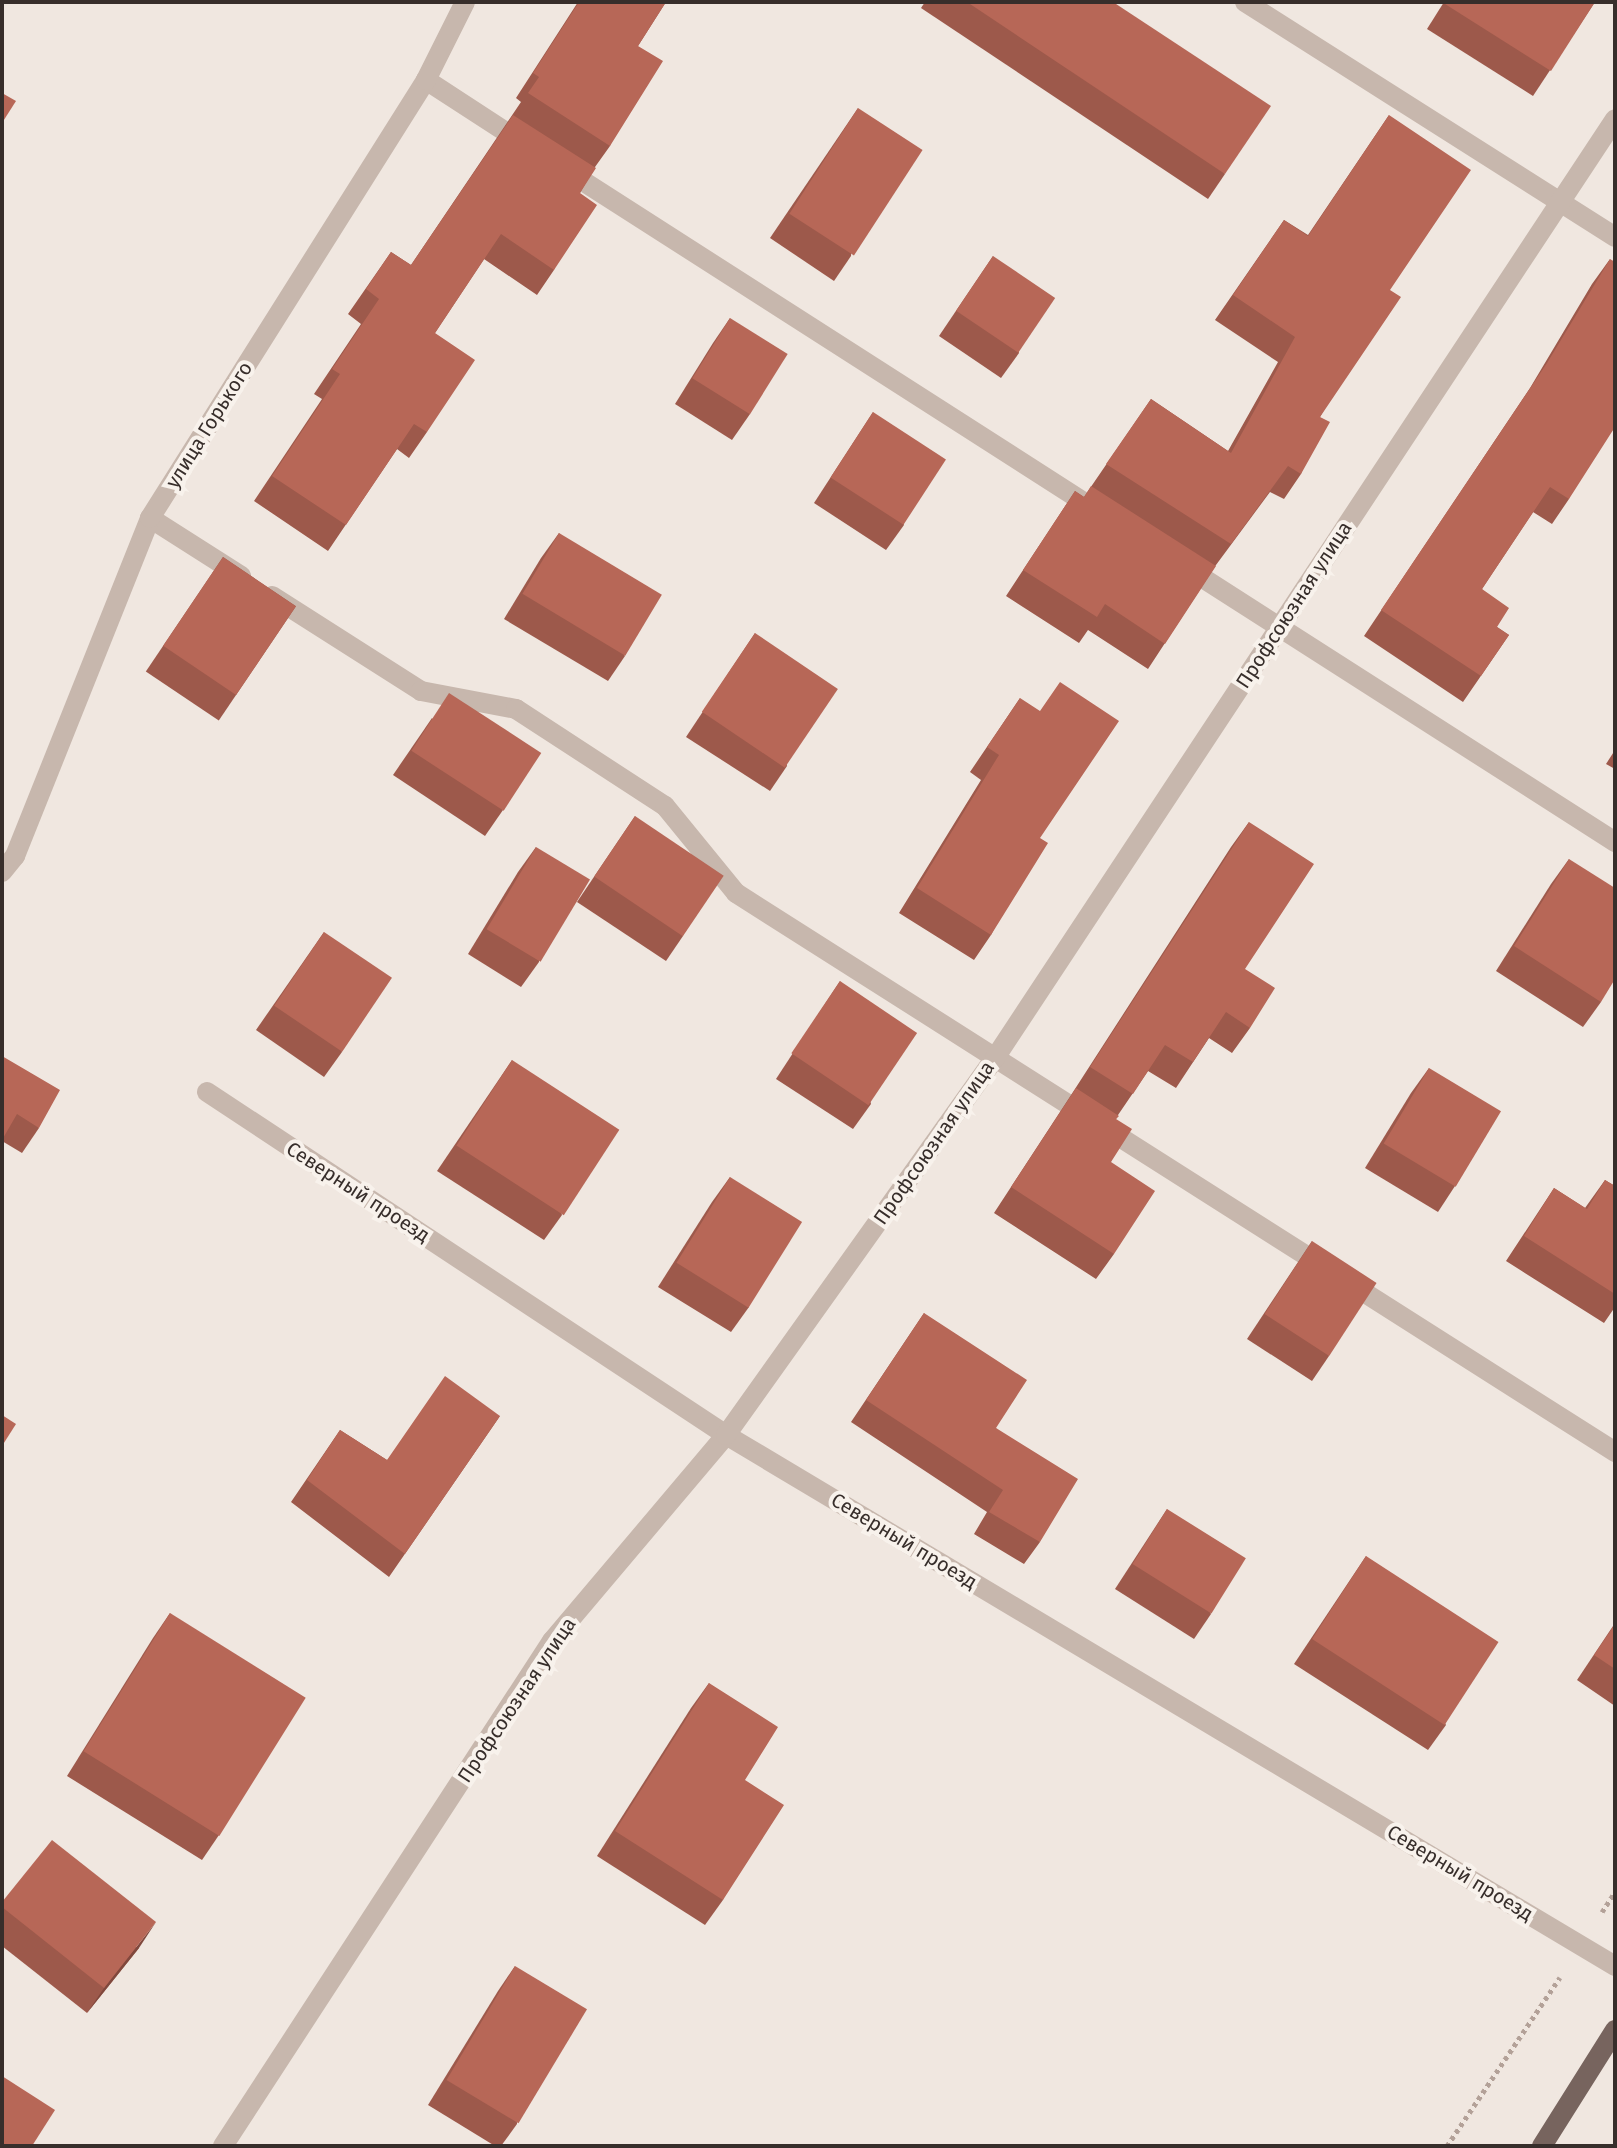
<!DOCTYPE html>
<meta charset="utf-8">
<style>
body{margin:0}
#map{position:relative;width:1617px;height:2148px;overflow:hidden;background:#f0e7e0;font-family:"Fira Sans",sans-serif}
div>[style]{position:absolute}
.path>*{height:5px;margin-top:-2.5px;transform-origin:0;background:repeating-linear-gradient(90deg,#b3a198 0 4px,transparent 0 8px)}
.minor>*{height:20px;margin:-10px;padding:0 10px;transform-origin:10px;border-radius:10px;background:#c7b7ad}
.major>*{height:20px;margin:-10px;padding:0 10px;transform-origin:10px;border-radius:10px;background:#77645e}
.wall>*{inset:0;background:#9d594b;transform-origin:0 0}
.shaded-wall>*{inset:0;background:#80483d}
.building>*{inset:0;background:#b76757;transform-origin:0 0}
span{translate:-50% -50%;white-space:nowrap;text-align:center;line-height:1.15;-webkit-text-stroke:8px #f8f2ec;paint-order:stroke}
.street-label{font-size:20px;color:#372e2b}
.frame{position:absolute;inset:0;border:4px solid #372e2b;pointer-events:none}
</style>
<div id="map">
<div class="path">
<div style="left:1602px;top:1912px;width:24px;rotate:-57deg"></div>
<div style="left:1447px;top:2146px;width:203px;rotate:-56.2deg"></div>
</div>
<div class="minor">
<div style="left:1245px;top:2px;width:438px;rotate:32.4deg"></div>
<div style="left:426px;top:80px;width:116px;rotate:33deg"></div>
<div style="left:564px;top:169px;width:628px;rotate:32.65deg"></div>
<div style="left:150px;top:518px;width:108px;rotate:32.5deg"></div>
<div style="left:1184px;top:566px;width:512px;rotate:32.63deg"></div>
<div style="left:272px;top:596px;width:177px;rotate:32.5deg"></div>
<div style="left:421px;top:691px;width:97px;rotate:10.7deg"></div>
<div style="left:516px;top:709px;width:178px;rotate:33.1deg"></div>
<div style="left:665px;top:806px;width:112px;rotate:50.8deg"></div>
<div style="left:736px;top:893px;width:1042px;rotate:32.45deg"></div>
<div style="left:2px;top:872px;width:21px;rotate:-51deg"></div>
<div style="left:15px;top:856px;width:364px;rotate:-68.2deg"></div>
<div style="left:150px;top:518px;width:518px;rotate:-57.78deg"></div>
<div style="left:426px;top:80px;width:87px;rotate:-63.4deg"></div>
<div style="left:207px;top:1092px;width:622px;rotate:33.46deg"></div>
<div style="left:726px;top:1435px;width:1036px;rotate:30.85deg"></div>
<div style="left:223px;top:2146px;width:603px;rotate:-56.92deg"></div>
<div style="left:552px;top:1641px;width:270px;rotate:-49.8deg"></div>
<div style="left:726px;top:1435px;width:463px;rotate:-54.5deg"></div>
<div style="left:995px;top:1058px;width:1125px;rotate:-56.56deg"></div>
</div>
<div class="major">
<div style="left:1542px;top:2146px;width:137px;rotate:-57.8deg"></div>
</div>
<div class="wall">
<div style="clip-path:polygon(578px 2px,666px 2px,638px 46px,610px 146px,595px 167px,580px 193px,554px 270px,537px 295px,484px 259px,435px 333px,427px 432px,409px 458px,397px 449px,328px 551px,254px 501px,322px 399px,314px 394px,361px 324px,348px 314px,391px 252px,411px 265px,521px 102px,516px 98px)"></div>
<div style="clip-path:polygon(925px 2px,1113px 2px,1225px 174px,1208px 199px,921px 8px)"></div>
<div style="clip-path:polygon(1444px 2px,1595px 2px,1533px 96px,1427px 29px)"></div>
<div style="clip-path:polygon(858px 108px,851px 256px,834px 281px,770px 238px)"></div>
<div style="clip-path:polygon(1389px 115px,1390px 290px,1320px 417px,1301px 474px,1284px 499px,1270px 492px,1216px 565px,1148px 669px,1088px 630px,1079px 643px,1006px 596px,1075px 491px,1084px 497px,1151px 399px,1228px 451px,1278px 362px,1215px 320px,1284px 220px,1308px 235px)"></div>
<div style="clip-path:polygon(993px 256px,1019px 353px,1001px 378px,939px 336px)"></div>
<div style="clip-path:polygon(1610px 259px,1569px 499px,1552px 524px,1533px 512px,1482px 589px,1497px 627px,1509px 635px,1463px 702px,1364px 636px,1530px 388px,1592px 284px)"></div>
<div style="clip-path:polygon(730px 318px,750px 414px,732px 440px,675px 404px,713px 343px)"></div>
<div style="clip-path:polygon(873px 412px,904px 525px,886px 550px,814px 503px)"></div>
<div style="clip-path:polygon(559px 533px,625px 656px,608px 681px,504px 619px,541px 558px)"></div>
<div style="left:223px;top:557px;width:88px;height:138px;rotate:34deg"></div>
<div style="clip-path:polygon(755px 633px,787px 766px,770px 791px,686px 737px)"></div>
<div style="clip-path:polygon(1020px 698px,1040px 838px,991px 935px,974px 960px,899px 913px,981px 780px,970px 772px)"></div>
<div style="clip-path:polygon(432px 718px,503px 810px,485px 836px,393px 775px)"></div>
<div style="clip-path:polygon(1615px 750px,1615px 769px,1606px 764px)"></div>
<div style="clip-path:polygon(635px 816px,683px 936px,666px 961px,577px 902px)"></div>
<div style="clip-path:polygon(1249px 822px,1245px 969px,1250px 1028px,1232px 1053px,1209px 1038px,1176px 1088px,1148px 1071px,1118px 1115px,1116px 1119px,1111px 1162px,1114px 1254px,1096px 1279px,994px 1213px,1073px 1092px,1231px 847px)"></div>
<div style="clip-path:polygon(536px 847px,539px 962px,521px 987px,468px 954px,518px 872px)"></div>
<div style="clip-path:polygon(1569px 859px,1601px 1002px,1583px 1027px,1496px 971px,1551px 884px)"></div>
<div style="clip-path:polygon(324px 932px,342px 1052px,324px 1077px,256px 1030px)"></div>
<div style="clip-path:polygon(840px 981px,871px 1104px,853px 1129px,776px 1079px)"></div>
<div style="clip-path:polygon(2px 1056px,39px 1128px,22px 1153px,2px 1141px)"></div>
<div style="clip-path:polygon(512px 1060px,562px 1215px,544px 1240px,437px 1171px)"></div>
<div style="clip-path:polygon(1429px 1068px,1455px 1186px,1438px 1212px,1365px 1168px,1411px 1093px)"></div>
<div style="clip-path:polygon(730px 1177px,749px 1307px,731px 1332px,658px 1287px,712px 1202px)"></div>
<div style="clip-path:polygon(1605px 1180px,1615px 1186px,1615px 1307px,1604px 1323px,1506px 1261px,1554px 1188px,1585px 1208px)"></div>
<div style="clip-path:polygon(1312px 1241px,1329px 1356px,1312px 1381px,1247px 1339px)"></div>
<div style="clip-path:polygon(924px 1313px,996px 1428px,1040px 1542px,1024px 1564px,974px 1534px,987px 1512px,851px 1422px)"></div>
<div style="clip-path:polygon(500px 1416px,389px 1577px,291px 1502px,340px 1430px,387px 1460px)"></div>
<div style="clip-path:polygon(1167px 1509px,1211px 1614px,1194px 1639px,1115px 1589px)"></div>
<div style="clip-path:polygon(1366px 1556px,1446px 1725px,1428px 1750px,1294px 1664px)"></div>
<div style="clip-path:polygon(170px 1613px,219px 1835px,202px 1860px,67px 1776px,153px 1638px)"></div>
<div style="clip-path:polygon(1615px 1623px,1615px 1706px,1577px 1680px)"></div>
<div style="clip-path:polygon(709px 1683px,745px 1780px,723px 1900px,705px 1925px,597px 1856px,691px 1708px)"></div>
<div style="clip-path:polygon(2px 1902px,139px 1948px,87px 2013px,2px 1946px)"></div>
<div style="clip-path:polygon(515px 1966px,517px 2124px,501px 2146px,495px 2146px,428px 2105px,498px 1991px)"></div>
</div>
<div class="shaded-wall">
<div style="clip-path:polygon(156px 1922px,139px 1948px,87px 2013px,104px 1988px)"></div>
</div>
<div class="building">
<div style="clip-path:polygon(579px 2px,666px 2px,638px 46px,663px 61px,610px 146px,528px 93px,539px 77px,533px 73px)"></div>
<div style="clip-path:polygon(967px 2px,1113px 2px,1271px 106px,1225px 174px)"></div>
<div style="clip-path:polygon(1446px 2px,1595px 2px,1551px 71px,1445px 4px)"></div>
<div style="clip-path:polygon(2px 93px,16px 101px,2px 123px)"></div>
<div style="left:858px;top:108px;width:77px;height:126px;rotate:33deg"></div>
<div style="clip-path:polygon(513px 115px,596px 168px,580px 193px,597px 205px,554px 270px,501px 234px,435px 333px,475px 360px,427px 432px,414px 424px,346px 525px,272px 476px,340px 374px,332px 369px,379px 299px,366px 289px,391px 252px,411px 265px)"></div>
<div style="clip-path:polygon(1389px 115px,1471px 170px,1390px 290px,1401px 297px,1320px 417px,1330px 422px,1301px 474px,1288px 466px,1231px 544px,1106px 464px,1151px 399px,1231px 453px,1295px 337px,1233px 295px,1284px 220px,1308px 236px)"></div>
<div style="left:993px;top:256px;width:75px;height:66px;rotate:34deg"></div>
<div style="clip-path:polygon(1610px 259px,1615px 262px,1615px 427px,1569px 499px,1550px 487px,1482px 589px,1509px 608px,1497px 627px,1509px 635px,1481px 676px,1381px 610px,1547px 363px)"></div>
<div style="left:730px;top:318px;width:68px;height:71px;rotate:32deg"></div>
<div style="left:873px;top:412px;width:87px;height:78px;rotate:33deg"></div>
<div style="clip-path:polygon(1091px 486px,1216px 566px,1165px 644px,1105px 604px,1097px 617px,1023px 570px,1075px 491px,1084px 497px)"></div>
<div style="left:559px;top:533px;width:120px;height:71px;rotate:31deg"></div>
<div style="left:223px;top:557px;width:88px;height:107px;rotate:34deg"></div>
<div style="left:755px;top:633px;width:100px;height:95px;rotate:34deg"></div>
<div style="clip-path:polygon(1060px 682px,1119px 721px,1040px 838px,1048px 843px,991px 935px,917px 888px,999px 755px,987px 747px,1020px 698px,1040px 711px)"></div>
<div style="left:449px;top:693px;width:110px;height:69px;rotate:33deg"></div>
<div style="left:635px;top:816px;width:107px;height:73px;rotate:34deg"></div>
<div style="clip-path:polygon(1249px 822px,1314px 864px,1245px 969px,1275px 988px,1250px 1028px,1226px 1012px,1193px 1062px,1165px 1045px,1133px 1094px,1090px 1067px)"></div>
<div style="left:536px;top:847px;width:63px;height:96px;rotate:31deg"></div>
<div style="clip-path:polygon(1569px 859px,1615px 888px,1615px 979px,1601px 1002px,1514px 946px)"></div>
<div style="left:324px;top:932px;width:82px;height:89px;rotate:34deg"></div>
<div style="left:840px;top:981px;width:93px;height:87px;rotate:34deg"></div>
<div style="clip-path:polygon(2px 1056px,60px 1090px,39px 1128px,17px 1114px,2px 1140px)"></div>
<div style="left:512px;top:1060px;width:128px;height:102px;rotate:33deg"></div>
<div style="left:1429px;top:1068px;width:84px;height:88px;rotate:31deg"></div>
<div style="clip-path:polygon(1076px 1088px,1119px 1116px,1116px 1119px,1132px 1129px,1111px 1162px,1155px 1191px,1114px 1254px,1011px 1187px)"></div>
<div style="left:730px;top:1177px;width:85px;height:101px;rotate:32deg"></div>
<div style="clip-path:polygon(1605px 1180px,1615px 1186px,1615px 1294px,1524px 1236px,1554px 1188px,1587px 1209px)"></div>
<div style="left:1312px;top:1241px;width:77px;height:87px;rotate:33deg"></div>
<div style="clip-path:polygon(924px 1313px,1027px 1380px,996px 1428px,1078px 1479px,1040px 1542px,989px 1512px,1003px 1490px,866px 1400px)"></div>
<div style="clip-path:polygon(445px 1376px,500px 1416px,405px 1554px,307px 1480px,340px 1430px,387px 1460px)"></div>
<div style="clip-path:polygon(2px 1415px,16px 1424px,2px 1446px)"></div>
<div style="left:1167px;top:1509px;width:93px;height:65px;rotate:32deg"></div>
<div style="left:1366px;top:1556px;width:158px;height:99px;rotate:33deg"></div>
<div style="left:170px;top:1613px;width:160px;height:163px;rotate:32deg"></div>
<div style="clip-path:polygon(1615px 1624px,1615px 1669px,1594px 1655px)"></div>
<div style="clip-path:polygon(709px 1683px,778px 1727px,745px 1780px,784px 1805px,723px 1900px,615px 1831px)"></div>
<div style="clip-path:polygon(52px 1840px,156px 1922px,104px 1988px,2px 1907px,2px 1902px)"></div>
<div style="left:515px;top:1966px;width:84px;height:133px;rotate:31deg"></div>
<div style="clip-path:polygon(2px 2076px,55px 2110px,32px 2146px,2px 2146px)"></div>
</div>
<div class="street-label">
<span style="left:209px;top:425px;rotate:-58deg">улица Горького</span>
<span style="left:1294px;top:605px;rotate:-57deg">Профсоюзная улица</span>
<span style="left:934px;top:1143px;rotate:-55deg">Профсоюзная улица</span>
<span style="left:358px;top:1192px;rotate:33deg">Северный проезд</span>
<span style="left:904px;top:1541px;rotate:31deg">Северный проезд</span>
<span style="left:517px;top:1700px;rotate:-56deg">Профсоюзная улица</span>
<span style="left:1460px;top:1873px;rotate:31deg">Северный проезд</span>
</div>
<div class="frame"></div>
</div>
